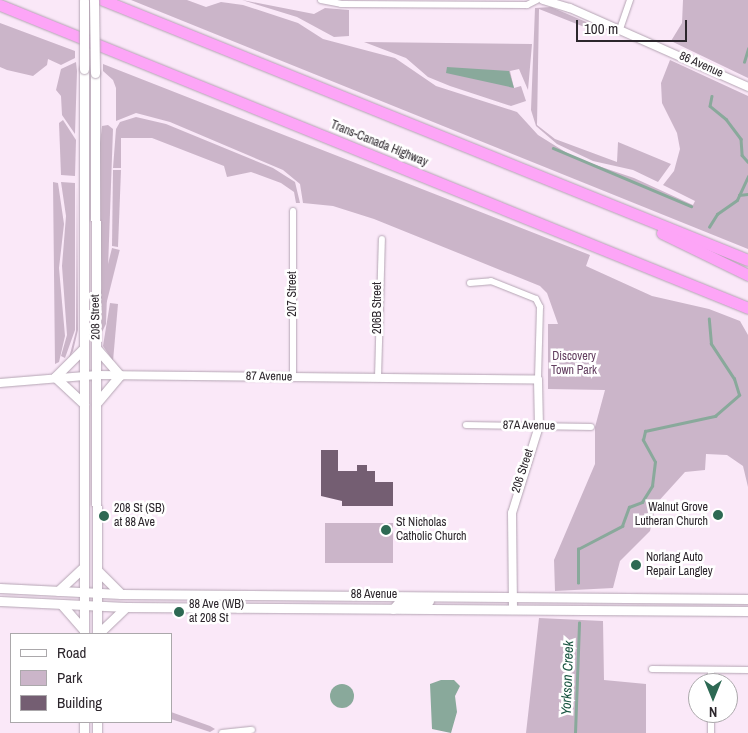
<!DOCTYPE html>
<style>
body{margin:0}
#map{position:relative;width:748px;height:733px;overflow:hidden;background:#fae8f8;font-family:"Archivo Narrow",sans-serif}
div>[style]{position:absolute}
.green>*{inset:0;background:#cbb5c9;transform-origin:0 0}
.water>*{inset:0;background:#89a99b}
.round{border-radius:50%}
.stream>*{height:2.5px;margin:-1.25px;padding:0 1.25px;transform-origin:1.25px;border-radius:1.25px;background:#89a99b}
.building>*{inset:0;background:#745e72}
.roads{filter:drop-shadow(0 0 1px #b4a4b3) drop-shadow(0 0 1px #b4a4b3)}
.minor>*{height:6px;margin:-3px;padding:0 3px;transform-origin:3px;border-radius:3px;background:#fff}
.tertiary>*{height:8px;margin:-4px;padding:0 4px;transform-origin:4px;border-radius:4px;background:#fff}
.secondary>*{height:9px;margin:-4.5px;padding:0 4.5px;transform-origin:4.5px;border-radius:4.5px;background:#fff}
.motorway>*{height:11px;margin:-5.5px;padding:0 5.5px;transform-origin:5.5px;border-radius:5.5px;background:#fda5f7}
.bridges{filter:drop-shadow(0 0 1px #b4a4b3) drop-shadow(0 0 1px #b4a4b3)}
.secondary-bridge>*{height:9px;margin:-4.5px;padding:0 4.5px;transform-origin:4.5px;border-radius:4.5px;background:#fff}
.dots>*{width:14px;height:14px;translate:-50% -50%;box-sizing:border-box;border:2px solid #fff;border-radius:50%}
span{translate:-50% -50%;white-space:nowrap;text-align:center;line-height:1.15;-webkit-text-stroke:5px #fff;paint-order:stroke}
.street-label{font-size:12px;color:#2c262c}
.park-label{font-size:12px;color:#644061}
.poi-label{font-size:12px;color:#2c262c}
.right{translate:-100% -50%;text-align:right}
.left{translate:0 -50%;text-align:left}
.water-label{font-size:14px;color:#1b5743;font-style:italic}
.legend{position:absolute;left:10px;top:633px;width:162px;height:90px;box-sizing:border-box;background:#fff;border:1px solid #aba8ab;margin:0;padding:6px 9px;list-style:none;font-size:15px;color:#2c262c}
.legend li{display:flex;align-items:center;gap:10px;height:25px}
.legend b{width:25px;border:1px solid #aba8ab}
.north{position:absolute;left:688px;top:673px;width:50px;height:50px;box-sizing:border-box;background:#fff;border:1px solid #aba8ab;border-radius:50%;rotate:180deg;font-size:14px;font-weight:700;line-height:20px;text-align:center;color:#2c262c}
.north::after{content:'';display:block;margin:auto;width:18px;height:22px;background:#2d6953;clip-path:polygon(50% 0,100% 100%,50% 72%,0 100%)}
.scale{position:absolute;left:576px;top:20px;width:111px;height:22px;box-sizing:border-box;border:2px solid #2c262c;border-top:0;padding-left:6px;font-size:15px;line-height:18px;white-space:nowrap;color:#2c262c;-webkit-text-stroke:4px #fff;paint-order:stroke}
</style>
<div id="map">
<div class="green">
<div style="clip-path:polygon(131px 0,187px 0,206px 7px,221px 2px,243px 5px,298px 23px,323px 39px,395px 58px,436px 86px,517px 112px,538px 135px,575px 158px,634px 178px,693px 205px,695px 201px,663px 185px,674px 171px,680px 149px,677px 133px,662px 103px,661px 83px,670px 60px,748px 96px,748px 249px)"></div>
<div style="clip-path:polygon(242px 0,314px 14px,325px 8px,349px 10px,349px 36px,334px 37px,297px 17px)"></div>
<div style="clip-path:polygon(683px 0,748px 0,748px 78px,671px 41px,682px 23px)"></div>
<div style="clip-path:polygon(551px 7px,598px 27px,597px 32px,539px 9px,537px 125px,555px 139px,617px 162px,618px 142px,671px 164px,658px 182px,633px 170px,593px 161px,557px 144px,536px 126px,531px 110px,535px 8px)"></div>
<div style="clip-path:polygon(0 23px,75px 51px,75px 58px,61px 65px,48px 59px,47px 65px,33px 76px,7px 70px,0 67px)"></div>
<div style="clip-path:polygon(364px 42px,532px 44px,528px 90px,519px 69px,510px 71px,514px 88px,521px 86px,526px 101px,511px 106px,450px 86px,428px 77px,406px 58px)"></div>
<div style="clip-path:polygon(76px 62px,77px 71px,75px 134px,62px 115px,61px 96px,56px 90px,61px 69px)"></div>
<div style="clip-path:polygon(103px 64px,590px 255px,586px 266px,652px 296px,709px 309px,740px 321px,748px 335px,748px 487px,743px 466px,727px 455px,706px 454px,705px 470px,685px 472px,656px 504px,650px 531px,620px 561px,613px 588px,555px 591px,554px 560px,595px 464px,595px 427px,605px 390px,548px 389px,548px 324px,558px 324px,547px 293px,540px 286px,374px 219px,333px 206px,303px 203px,300px 184px,283px 170px,170px 122px,136px 113px,116px 121px,116px 88px,113px 80px,103px 71px)"></div>
<div style="clip-path:polygon(136px 117px,166px 124px,273px 168px,295px 182px,300px 203px,296px 203px,294px 192px,281px 183px,251px 172px,227px 177px,224px 166px,152px 138px,121px 138px,121px 168px,113px 168px,116px 129px,120px 122px)"></div>
<div style="clip-path:polygon(63px 120px,76px 140px,75px 176px,61px 175px,59px 123px)"></div>
<div style="clip-path:polygon(108px 125px,113px 129px,106px 324px,102px 332px,100px 143px,102px 126px)"></div>
<div style="clip-path:polygon(113px 170px,121px 170px,118px 247px,112px 246px)"></div>
<div style="clip-path:polygon(53px 182px,58px 183px,64px 224px,59px 268px,65px 336px,59px 362px,55px 364px)"></div>
<div style="clip-path:polygon(61px 182px,75px 183px,75px 330px,65px 358px,61px 356px,67px 335px,62px 266px,66px 216px)"></div>
<div style="clip-path:polygon(77px 183px,78px 330px,73px 351px,69px 358px,76px 331px)"></div>
<div style="left:112px;top:248px;width:8px;height:54px;rotate:14deg"></div>
<div style="clip-path:polygon(110px 303px,118px 304px,113px 361px,103px 346px)"></div>
<div style="left:325px;top:523px;width:68px;height:40px"></div>
<div style="clip-path:polygon(539px 618px,603px 621px,604px 680px,646px 684px,646px 733px,526px 733px)"></div>
<div style="clip-path:polygon(171px 712px,210px 726px,215px 729px,210px 732px,171px 719px)"></div>
</div>
<div class="water">
<div style="clip-path:polygon(447px 67px,509px 71px,514px 88px,446px 73px)"></div>
<div style="clip-path:polygon(441px 680px,454px 680px,460px 686px,455px 696px,457px 712px,451px 733px,432px 729px,430px 684px)"></div>
<div class="round" style="left:330px;top:684px;width:24px;height:24px"></div>
</div>
<div class="stream">
<div style="left:744px;top:62px;width:14px;rotate:-73deg"></div>
<div style="left:712px;top:96px;width:10px;rotate:101deg"></div>
<div style="left:710px;top:106px;width:21px;rotate:39deg"></div>
<div style="left:726px;top:119px;width:25px;rotate:53deg"></div>
<div style="left:741px;top:139px;width:16px;rotate:86deg"></div>
<div style="left:742px;top:155px;width:9px;rotate:49deg"></div>
<div style="left:553px;top:148px;width:150px;rotate:22.8deg"></div>
<div style="left:739px;top:195px;width:9px;rotate:-6deg"></div>
<div style="left:709px;top:227px;width:15px;rotate:-58deg"></div>
<div style="left:717px;top:214px;width:24px;rotate:-35deg"></div>
<div style="left:737px;top:200px;width:26px;rotate:-65deg"></div>
<div style="left:578px;top:583px;width:34px;rotate:-90deg"></div>
<div style="left:578px;top:549px;width:50px;rotate:-27.6deg"></div>
<div style="left:622px;top:526px;width:20px;rotate:-70deg"></div>
<div style="left:629px;top:507px;width:14px;rotate:-21deg"></div>
<div style="left:642px;top:502px;width:19px;rotate:-58deg"></div>
<div style="left:652px;top:486px;width:24px;rotate:-83deg"></div>
<div style="left:655px;top:462px;width:25px;rotate:-119deg"></div>
<div style="left:643px;top:440px;width:9px;rotate:-77deg"></div>
<div style="left:645px;top:431px;width:72px;rotate:-12.1deg"></div>
<div style="left:715px;top:416px;width:32px;rotate:-41deg"></div>
<div style="left:739px;top:395px;width:17px;rotate:-107deg"></div>
<div style="left:734px;top:379px;width:42px;rotate:-123.3deg"></div>
<div style="left:711px;top:344px;width:25px;rotate:-95deg"></div>
<div style="left:575px;top:733px;width:110px;rotate:-87.9deg"></div>
</div>
<div class="building">
<div style="clip-path:polygon(321px 450px,338px 450px,338px 471px,357px 471px,357px 465px,367px 465px,367px 471px,375px 471px,375px 482px,393px 482px,393px 506px,342px 506px,342px 501px,321px 496px)"></div>
</div>
<div class="roads">
<div class="minor">
<div style="left:321px;top:0;width:20px;rotate:11deg"></div>
<div style="left:341px;top:4px;width:186px;rotate:0.3deg"></div>
<div style="left:527px;top:5px;width:11px;rotate:-27deg"></div>
<div style="left:620px;top:29px;width:31px;rotate:-71deg"></div>
<div style="left:293px;top:211px;width:166px;rotate:90deg"></div>
<div style="left:470px;top:283px;width:21px;rotate:-5deg"></div>
<div style="left:491px;top:281px;width:48px;rotate:21.8deg"></div>
<div style="left:536px;top:299px;width:9px;rotate:63deg"></div>
<div style="left:540px;top:307px;width:73px;rotate:91.6deg"></div>
<div style="left:378px;top:378px;width:139px;rotate:-88.4deg"></div>
<div style="left:466px;top:425px;width:125px;rotate:0.9deg"></div>
<div style="left:652px;top:669px;width:96px;rotate:0.6deg"></div>
<div style="left:711px;top:683px;width:13px;rotate:-90deg"></div>
<div style="left:222px;top:733px;width:30px;rotate:-6deg"></div>
<div style="left:711px;top:733px;width:20px;rotate:-90deg"></div>
</div>
<div class="tertiary">
<div style="left:543px;top:0;width:28px;rotate:17deg"></div>
<div style="left:570px;top:8px;width:195px;rotate:23.9deg"></div>
<div style="left:0;top:383px;width:97px;rotate:-4.7deg"></div>
<div style="left:97px;top:375px;width:441px;rotate:0.6deg"></div>
<div style="left:538px;top:380px;width:46px;rotate:88.8deg"></div>
<div style="left:539px;top:426px;width:91px;rotate:107.2deg"></div>
<div style="left:512px;top:513px;width:96px;rotate:89.4deg"></div>
</div>
<div class="secondary">
<div style="left:95px;top:73px;width:561px;rotate:89.8deg"></div>
<div style="left:84px;top:348px;width:41px;rotate:135deg"></div>
<div style="left:55px;top:377px;width:40px;rotate:43deg"></div>
<div style="left:97px;top:349px;width:35px;rotate:49deg"></div>
<div style="left:120px;top:375px;width:35px;rotate:130deg"></div>
<div style="left:97px;top:570px;width:34px;rotate:45deg"></div>
<div style="left:0;top:588px;width:121px;rotate:2.8deg"></div>
<div style="left:121px;top:594px;width:627px;rotate:0.46deg"></div>
<div style="left:58px;top:591px;width:35px;rotate:-43deg"></div>
<div style="left:0;top:601px;width:126px;rotate:2.7deg"></div>
<div style="left:126px;top:607px;width:622px;rotate:0.37deg"></div>
<div style="left:62px;top:605px;width:33px;rotate:49deg"></div>
<div style="left:393px;top:609px;width:9px;rotate:-49deg"></div>
<div style="left:399px;top:602px;width:30px;rotate:-2deg"></div>
<div style="left:84px;top:634px;width:565px;rotate:-90deg"></div>
<div style="left:98px;top:634px;width:39px;rotate:-44deg"></div>
<div style="left:84px;top:733px;width:11px;rotate:-90deg"></div>
<div style="left:97px;top:733px;width:11px;rotate:-90deg"></div>
</div>
<div class="motorway">
<div style="left:103px;top:0;width:695px;rotate:21.95deg"></div>
<div style="left:0;top:5px;width:807px;rotate:22.05deg"></div>
<div style="left:662px;top:233px;width:96px;rotate:26deg"></div>
</div>
</div>
<div class="bridges">
<div class="secondary-bridge">
<div style="left:84px;top:0;width:69px;rotate:90deg"></div>
<div style="left:94px;top:0;width:73px;rotate:89.2deg"></div>
</div>
</div>
<div class="dots">
<div style="left:718px;top:515px;background:#2d6953"></div>
<div style="left:104px;top:516px;background:#2d6953"></div>
<div style="left:386px;top:530px;background:#2d6953"></div>
<div style="left:636px;top:565px;background:#2d6953"></div>
<div style="left:179px;top:612px;background:#2d6953"></div>
</div>
<div class="street-label">
<span style="left:701px;top:65px;rotate:24deg">86 Avenue</span>
<span style="left:379px;top:144px;rotate:22deg">Trans-Canada Highway</span>
<span style="left:293px;top:294px;rotate:-90deg">207 Street</span>
<span style="left:378px;top:308px;rotate:-90deg">206B Street</span>
<span style="left:96px;top:317px;rotate:-91deg">208 Street</span>
<span style="left:269px;top:377px;rotate:1deg">87 Avenue</span>
<span style="left:529px;top:426px;rotate:1deg">87A Avenue</span>
<span style="left:523px;top:471px;rotate:-72deg">206 Street</span>
<span style="left:374px;top:595px">88 Avenue</span>
</div>
<div class="park-label">
<span style="left:574px;top:364px">Discovery<br>Town Park</span>
</div>
<div class="poi-label">
<span class="right" style="left:708px;top:515px">Walnut Grove<br>Lutheran Church</span>
<span class="left" style="left:114px;top:516px">208 St (SB)<br>at 88 Ave</span>
<span class="left" style="left:396px;top:530px">St Nicholas<br>Catholic Church</span>
<span class="left" style="left:646px;top:565px">Norlang Auto<br>Repair Langley</span>
<span class="left" style="left:189px;top:612px">88 Ave (WB)<br>at 208 St</span>
</div>
<div class="water-label">
<span style="left:567px;top:678px;rotate:-88deg">Yorkson Creek</span>
</div>
<ul class="legend">
<li><b style="height:6px;background:#fff"></b>Road</li>
<li><b style="height:14px;background:#cbb5c9"></b>Park</li>
<li><b style="height:14px;background:#745e72"></b>Building</li>
</ul>
<div class="north">N</div>
<div class="scale">100 m</div>
</div>
